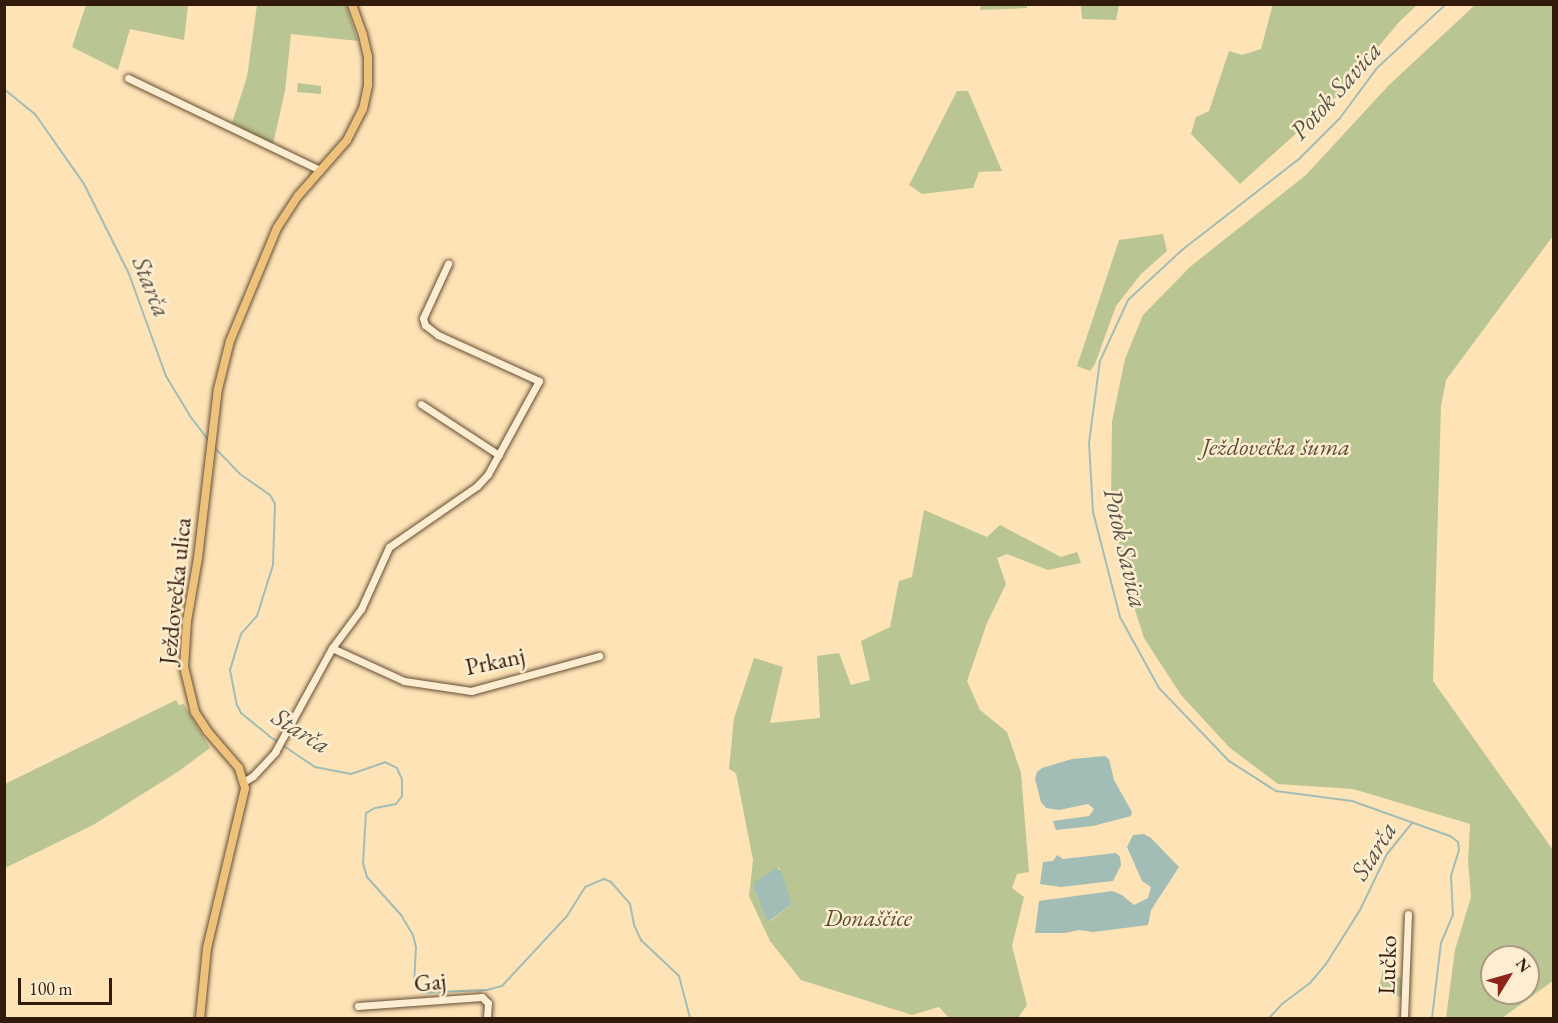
<!DOCTYPE html>
<meta charset="utf-8">
<style>
body{margin:0}
#map{position:relative;width:1558px;height:1023px;overflow:hidden;background:#fde3b6;font-family:"EB Garamond",serif}
div>[style]{position:absolute}
.green>*{inset:0;background:#b9c593}
.water>*{inset:0;background:#a2bdb6}
.stream>*{height:2px;margin:-1px;padding:0 1px;transform-origin:1px;border-radius:1px;background:#a2bdb6}
.roads{filter:drop-shadow(0 0 2px #654d35) drop-shadow(0 0 2px #654d35)}
.minor>*{height:7px;margin:-3.5px;padding:0 3.5px;transform-origin:3.5px;border-radius:3.5px;background:#feedd0}
.major>*{height:8px;margin:-4px;padding:0 4px;transform-origin:4px;border-radius:4px;background:#eec27b}
span{translate:-50% -50%;white-space:nowrap;text-align:center;line-height:1.15;-webkit-text-stroke:5px #feedd0;paint-order:stroke}
.park-label{font-size:24px;color:#5a4e33;font-style:italic}
.street-label{font-size:24px;color:#321b0a}
.water-label{font-size:26px;color:#595446;font-style:italic}
.frame{position:absolute;inset:0;border:6px solid #321b0a;pointer-events:none}
.north{position:absolute;left:1480px;top:945px;width:60px;height:60px;box-sizing:border-box;background:#feedd0;border:2px solid #ac9981;border-radius:50%;rotate:53deg;font-size:16px;font-weight:700;line-height:24px;text-align:center;color:#321b0a}
.north::after{content:'';display:block;margin:auto;width:21px;height:27px;background:#8f2418;clip-path:polygon(50% 0,100% 100%,50% 72%,0 100%)}
.scale{position:absolute;left:18px;top:978px;width:94px;height:27px;box-sizing:border-box;border:3px solid #321b0a;border-top:0;padding-left:8px;font-size:18px;line-height:21px;white-space:nowrap;color:#321b0a;-webkit-text-stroke:4px #feedd0;paint-order:stroke}
</style>
<div id="map">
<div class="green">
<div style="clip-path:polygon(981px 4px,1027px 5px,1027px 8px,980px 10px)"></div>
<div style="clip-path:polygon(1273px 4px,1417px 5px,1400px 21px,1333px 100px,1240px 184px,1191px 134px,1196px 117px,1209px 111px,1229px 51px,1242px 55px,1261px 49px)"></div>
<div style="clip-path:polygon(86px 5px,188px 5px,184px 40px,130px 29px,118px 70px,72px 47px)"></div>
<div style="clip-path:polygon(257px 5px,346px 5px,358px 41px,291px 34px,285px 91px,273px 144px,232px 123px,247px 77px)"></div>
<div style="clip-path:polygon(1081px 5px,1119px 5px,1116px 20px,1082px 19px)"></div>
<div style="clip-path:polygon(evenodd,1475px 5px,1553px 5px,1553px 236px,1446px 380px,1441px 406px,1433px 681px,1553px 850px,1554px 980px,1502px 1018px,1446px 1018px,1455px 950px,1471px 897px,1468px 861px,1470px 824px,1353px 789px,1278px 784px,1230px 748px,1181px 695px,1144px 638px,1124px 576px,1111px 498px,1112px 422px,1125px 359px,1143px 315px,1191px 266px,1306px 175px,1389px 85px,1475px 5px,1492px 957px,1528px 957px,1528px 993px,1492px 993px,1492px 957px)"></div>
<div style="clip-path:polygon(298px 83px,321px 86px,321px 94px,297px 92px)"></div>
<div style="clip-path:polygon(957px 91px,968px 91px,1002px 171px,979px 172px,973px 188px,922px 194px,909px 185px)"></div>
<div style="clip-path:polygon(1163px 234px,1167px 251px,1141px 274px,1116px 306px,1095px 364px,1090px 371px,1077px 366px,1119px 240px)"></div>
<div style="clip-path:polygon(evenodd,924px 510px,987px 537px,1000px 525px,1061px 557px,1077px 552px,1081px 563px,1048px 570px,1007px 554px,997px 558px,1006px 584px,987px 623px,967px 681px,980px 710px,1007px 732px,1021px 773px,1029px 872px,1017px 874px,1012px 888px,1024px 897px,1012px 946px,1027px 1005px,1018px 1018px,949px 1018px,939px 1007px,912px 1015px,801px 980px,770px 941px,749px 896px,753px 860px,736px 773px,729px 769px,734px 718px,754px 658px,783px 667px,770px 723px,820px 718px,817px 656px,839px 653px,851px 685px,870px 680px,861px 641px,890px 627px,899px 581px,912px 577px,924px 510px,779px 868px,792px 904px,769px 922px,753px 886px,779px 868px)"></div>
<div style="clip-path:polygon(176px 700px,179px 705px,184px 704px,210px 748px,179px 771px,93px 825px,5px 868px,5px 784px)"></div>
<div style="clip-path:polygon(1383px 969px,1401px 978px,1401px 997px,1378px 992px)"></div>
</div>
<div class="water">
<div style="clip-path:polygon(1105px 756px,1109px 759px,1114px 780px,1132px 812px,1131px 816px,1093px 826px,1056px 830px,1053px 821px,1089px 816px,1094px 809px,1088px 804px,1059px 810px,1046px 808px,1041px 802px,1035px 779px,1037px 772px,1042px 768px,1072px 759px)"></div>
<div style="clip-path:polygon(1144px 834px,1151px 838px,1179px 867px,1151px 910px,1148px 925px,1093px 932px,1079px 930px,1065px 933px,1035px 933px,1039px 901px,1112px 891px,1122px 895px,1134px 905px,1148px 898px,1151px 887px,1142px 881px,1127px 847px,1133px 835px)"></div>
<div style="clip-path:polygon(1116px 853px,1120px 857px,1121px 865px,1113px 881px,1061px 887px,1040px 884px,1043px 862px,1053px 861px,1057px 855px,1063px 859px)"></div>
<div style="clip-path:polygon(776px 868px,781px 871px,792px 904px,768px 922px,753px 886px,756px 881px)"></div>
</div>
<div class="stream">
<div style="left:4px;top:89px;width:40px;rotate:39deg"></div>
<div style="left:35px;top:114px;width:85px;rotate:55deg"></div>
<div style="left:84px;top:184px;width:101px;rotate:63.4deg"></div>
<div style="left:129px;top:274px;width:109px;rotate:70.1deg"></div>
<div style="left:166px;top:376px;width:47px;rotate:59deg"></div>
<div style="left:190px;top:416px;width:30px;rotate:53deg"></div>
<div style="left:214px;top:447px;width:37px;rotate:46deg"></div>
<div style="left:240px;top:474px;width:37px;rotate:35deg"></div>
<div style="left:270px;top:495px;width:10px;rotate:61deg"></div>
<div style="left:275px;top:504px;width:61px;rotate:91.9deg"></div>
<div style="left:273px;top:565px;width:53px;rotate:107.4deg"></div>
<div style="left:257px;top:616px;width:24px;rotate:132deg"></div>
<div style="left:241px;top:634px;width:38px;rotate:107deg"></div>
<div style="left:230px;top:670px;width:36px;rotate:79deg"></div>
<div style="left:237px;top:705px;width:9px;rotate:63deg"></div>
<div style="left:241px;top:713px;width:36px;rotate:39deg"></div>
<div style="left:269px;top:736px;width:55px;rotate:34deg"></div>
<div style="left:315px;top:767px;width:37px;rotate:11deg"></div>
<div style="left:351px;top:774px;width:36px;rotate:-19deg"></div>
<div style="left:385px;top:762px;width:13px;rotate:27deg"></div>
<div style="left:397px;top:768px;width:13px;rotate:67deg"></div>
<div style="left:402px;top:780px;width:16px;rotate:90deg"></div>
<div style="left:402px;top:796px;width:10px;rotate:127deg"></div>
<div style="left:396px;top:804px;width:21px;rotate:169deg"></div>
<div style="left:375px;top:808px;width:10px;rotate:151deg"></div>
<div style="left:366px;top:813px;width:50px;rotate:93.4deg"></div>
<div style="left:363px;top:863px;width:15px;rotate:74deg"></div>
<div style="left:367px;top:877px;width:51px;rotate:48.2deg"></div>
<div style="left:401px;top:915px;width:23px;rotate:59deg"></div>
<div style="left:413px;top:935px;width:12px;rotate:76deg"></div>
<div style="left:416px;top:947px;width:34px;rotate:93deg"></div>
<div style="left:414px;top:981px;width:9px;rotate:69deg"></div>
<div style="left:417px;top:989px;width:6px;rotate:39deg"></div>
<div style="left:422px;top:993px;width:15px;rotate:-4deg"></div>
<div style="left:437px;top:992px;width:50px;rotate:-2.3deg"></div>
<div style="left:487px;top:990px;width:16px;rotate:-15deg"></div>
<div style="left:502px;top:986px;width:96px;rotate:-47.1deg"></div>
<div style="left:567px;top:916px;width:34px;rotate:-58deg"></div>
<div style="left:585px;top:887px;width:21px;rotate:-23deg"></div>
<div style="left:604px;top:879px;width:8px;rotate:23deg"></div>
<div style="left:611px;top:882px;width:29px;rotate:49deg"></div>
<div style="left:630px;top:904px;width:21px;rotate:79deg"></div>
<div style="left:634px;top:925px;width:17px;rotate:65deg"></div>
<div style="left:641px;top:940px;width:52px;rotate:43.5deg"></div>
<div style="left:679px;top:976px;width:43px;rotate:75.3deg"></div>
<div style="left:1269px;top:1018px;width:19px;rotate:-47deg"></div>
<div style="left:1282px;top:1004px;width:35px;rotate:-37deg"></div>
<div style="left:1310px;top:983px;width:25px;rotate:-50deg"></div>
<div style="left:1326px;top:964px;width:64px;rotate:-57.8deg"></div>
<div style="left:1360px;top:910px;width:62px;rotate:-64.3deg"></div>
<div style="left:1387px;top:854px;width:40px;rotate:-51deg"></div>
<div style="left:1432px;top:1018px;width:76px;rotate:-83.2deg"></div>
<div style="left:1441px;top:943px;width:30px;rotate:-67deg"></div>
<div style="left:1453px;top:915px;width:39px;rotate:-93deg"></div>
<div style="left:1451px;top:876px;width:27px;rotate:-73deg"></div>
<div style="left:1459px;top:850px;width:8px;rotate:-97deg"></div>
<div style="left:1458px;top:842px;width:10px;rotate:-143deg"></div>
<div style="left:1450px;top:836px;width:104px;rotate:-160.3deg"></div>
<div style="left:1352px;top:801px;width:77px;rotate:-172.5deg"></div>
<div style="left:1276px;top:791px;width:56px;rotate:-147.4deg"></div>
<div style="left:1229px;top:761px;width:101px;rotate:-133.8deg"></div>
<div style="left:1159px;top:688px;width:81px;rotate:-118.8deg"></div>
<div style="left:1120px;top:617px;width:108px;rotate:-104.4deg"></div>
<div style="left:1093px;top:512px;width:69px;rotate:-93.3deg"></div>
<div style="left:1089px;top:443px;width:83px;rotate:-82.4deg"></div>
<div style="left:1100px;top:361px;width:67px;rotate:-65.3deg"></div>
<div style="left:1128px;top:300px;width:74px;rotate:-42.8deg"></div>
<div style="left:1182px;top:250px;width:150px;rotate:-37.9deg"></div>
<div style="left:1300px;top:158px;width:57px;rotate:-45deg"></div>
<div style="left:1340px;top:118px;width:62px;rotate:-53.5deg"></div>
<div style="left:1377px;top:68px;width:94px;rotate:-42.8deg"></div>
</div>
<div class="roads">
<div class="minor">
<div style="left:128px;top:78px;width:213px;rotate:25.6deg"></div>
<div style="left:421px;top:404px;width:93px;rotate:33.2deg"></div>
<div style="left:332px;top:648px;width:79px;rotate:24.6deg"></div>
<div style="left:404px;top:681px;width:68px;rotate:8.5deg"></div>
<div style="left:471px;top:691px;width:133px;rotate:-15.3deg"></div>
<div style="left:245px;top:781px;width:9px;rotate:-32deg"></div>
<div style="left:253px;top:776px;width:33px;rotate:-47deg"></div>
<div style="left:275px;top:752px;width:119px;rotate:-61.3deg"></div>
<div style="left:332px;top:648px;width:49px;rotate:-53.4deg"></div>
<div style="left:361px;top:609px;width:68px;rotate:-65.7deg"></div>
<div style="left:389px;top:547px;width:107px;rotate:-34.7deg"></div>
<div style="left:477px;top:486px;width:16px;rotate:-47deg"></div>
<div style="left:488px;top:474px;width:106px;rotate:-61.3deg"></div>
<div style="left:539px;top:381px;width:111px;rotate:-155.5deg"></div>
<div style="left:438px;top:335px;width:16px;rotate:-142deg"></div>
<div style="left:425px;top:325px;width:7px;rotate:-106deg"></div>
<div style="left:423px;top:318px;width:60px;rotate:-65.2deg"></div>
<div style="left:358px;top:1006px;width:124px;rotate:-4.2deg"></div>
<div style="left:482px;top:997px;width:8px;rotate:45deg"></div>
<div style="left:488px;top:1003px;width:15px;rotate:94deg"></div>
<div style="left:1404px;top:1018px;width:104px;rotate:-87.8deg"></div>
</div>
<div class="major">
<div style="left:200px;top:1018px;width:70px;rotate:-84.3deg"></div>
<div style="left:207px;top:948px;width:164px;rotate:-76.6deg"></div>
<div style="left:245px;top:788px;width:21px;rotate:-107deg"></div>
<div style="left:239px;top:768px;width:48px;rotate:-130.7deg"></div>
<div style="left:208px;top:732px;width:24px;rotate:-123deg"></div>
<div style="left:195px;top:712px;width:46px;rotate:-103.7deg"></div>
<div style="left:184px;top:667px;width:46px;rotate:-86.3deg"></div>
<div style="left:187px;top:621px;width:64px;rotate:-80.1deg"></div>
<div style="left:198px;top:558px;width:170px;rotate:-83.3deg"></div>
<div style="left:218px;top:389px;width:49px;rotate:-76deg"></div>
<div style="left:230px;top:341px;width:122px;rotate:-67.4deg"></div>
<div style="left:277px;top:228px;width:38px;rotate:-57deg"></div>
<div style="left:298px;top:196px;width:74px;rotate:-48.8deg"></div>
<div style="left:347px;top:140px;width:35px;rotate:-63deg"></div>
<div style="left:363px;top:109px;width:25px;rotate:-78deg"></div>
<div style="left:368px;top:85px;width:28px;rotate:-90deg"></div>
<div style="left:368px;top:57px;width:23px;rotate:-103deg"></div>
<div style="left:363px;top:35px;width:33px;rotate:-110deg"></div>
</div>
</div>
<div class="park-label">
<span style="left:1276px;top:447px">Ježdovečka šuma</span>
<span style="left:868px;top:918px">Donaščice</span>
</div>
<div class="street-label">
<span style="left:175px;top:591px;rotate:-84deg">Ježdovečka ulica</span>
<span style="left:495px;top:661px;rotate:-12deg">Prkanj</span>
<span style="left:1387px;top:965px;rotate:-88deg">Lučko</span>
<span style="left:430px;top:982px;rotate:-6deg">Gaj</span>
</div>
<div class="water-label">
<span style="left:1336px;top:91px;rotate:-48deg">Potok Savica</span>
<span style="left:151px;top:287px;rotate:68deg">Starča</span>
<span style="left:1125px;top:548px;rotate:77deg">Potok Savica</span>
<span style="left:301px;top:731px;rotate:32deg">Starča</span>
<span style="left:1374px;top:851px;rotate:-58deg">Starča</span>
</div>
<div class="frame"></div>
<div class="north">N</div>
<div class="scale">100 m</div>
</div>
